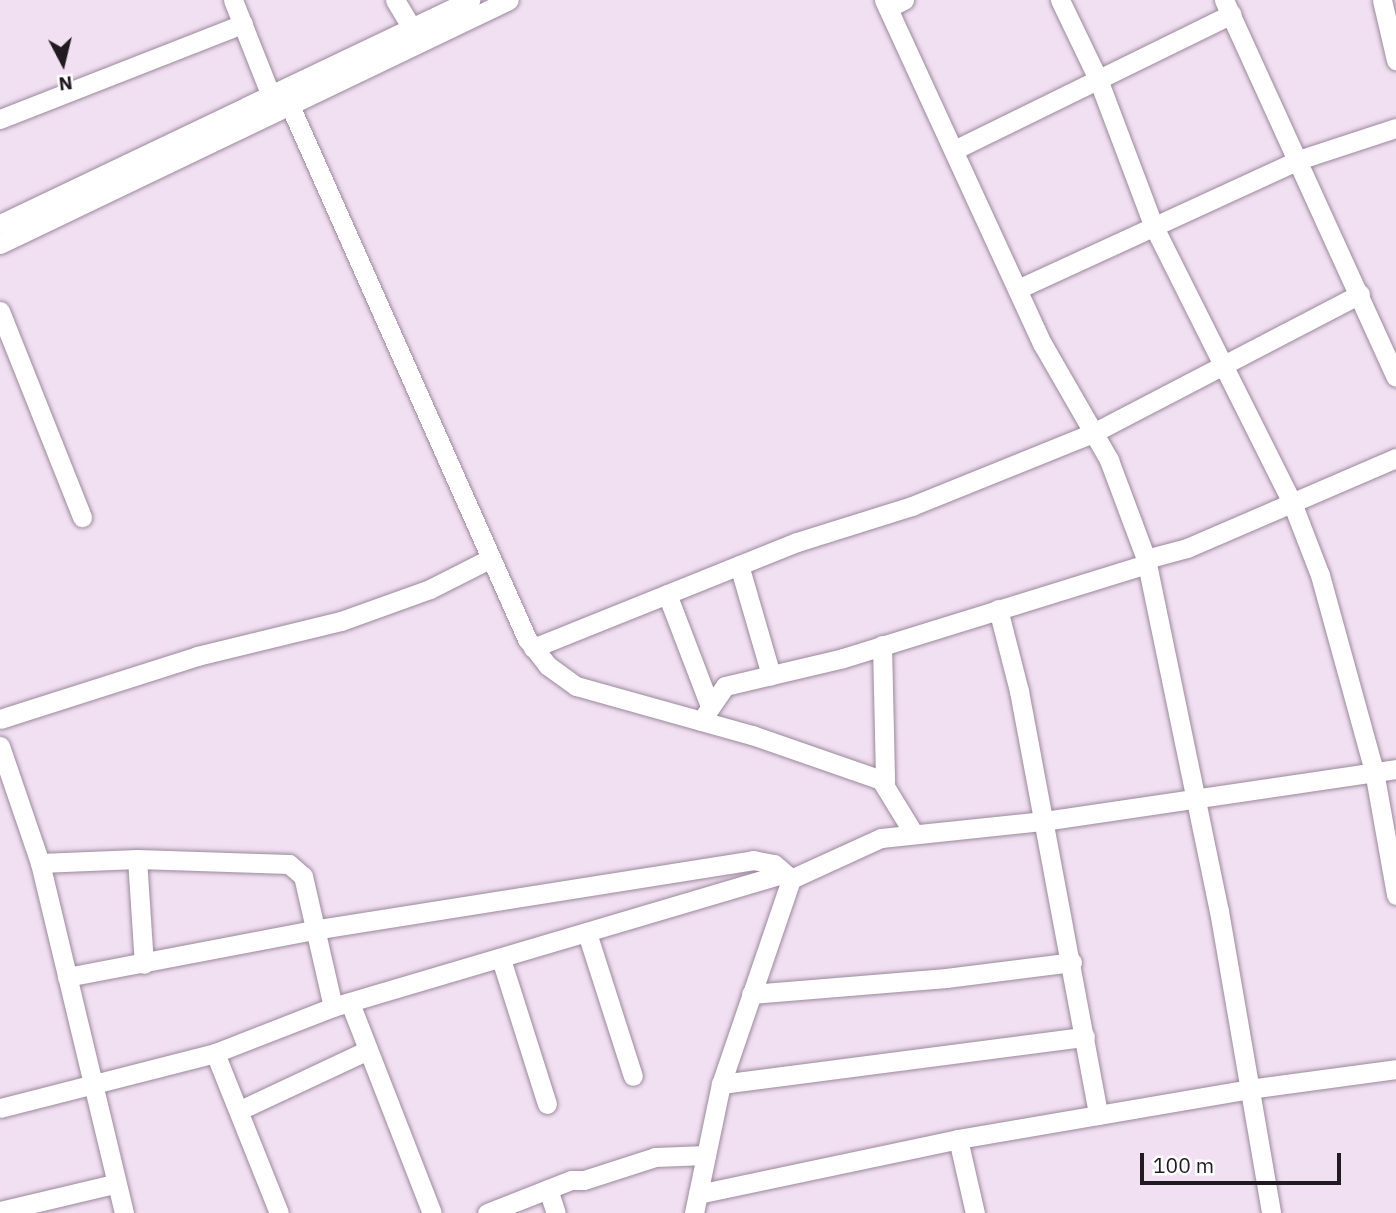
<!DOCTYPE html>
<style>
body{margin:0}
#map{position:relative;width:1396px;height:1213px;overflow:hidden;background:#f1dff2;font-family:"IBM Plex Sans",sans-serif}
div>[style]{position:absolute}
.roads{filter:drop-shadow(0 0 2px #9b8a9b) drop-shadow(0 0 2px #9b8a9b)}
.minor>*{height:19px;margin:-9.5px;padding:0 9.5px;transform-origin:9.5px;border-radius:9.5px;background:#fff}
span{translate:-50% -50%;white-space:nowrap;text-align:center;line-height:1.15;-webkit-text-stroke:7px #fff;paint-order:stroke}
.north{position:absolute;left:28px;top:28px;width:70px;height:70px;-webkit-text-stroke:5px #fff;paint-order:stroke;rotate:173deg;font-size:19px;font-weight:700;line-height:28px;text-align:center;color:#211b21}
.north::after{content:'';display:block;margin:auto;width:24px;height:32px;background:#211b21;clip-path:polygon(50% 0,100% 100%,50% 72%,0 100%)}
.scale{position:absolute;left:1140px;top:1153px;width:201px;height:32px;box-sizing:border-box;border:4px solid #211b21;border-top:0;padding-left:9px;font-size:21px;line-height:24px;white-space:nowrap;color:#211b21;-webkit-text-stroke:5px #fff;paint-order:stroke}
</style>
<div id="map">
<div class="roads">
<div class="minor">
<div style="left:233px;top:0;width:114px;rotate:68.4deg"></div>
<div style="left:395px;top:0;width:33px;rotate:59deg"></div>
<div style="left:884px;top:0;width:380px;rotate:65.3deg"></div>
<div style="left:1043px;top:345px;width:133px;rotate:60.1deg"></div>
<div style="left:1109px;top:460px;width:106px;rotate:69.5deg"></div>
<div style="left:1146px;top:559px;width:359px;rotate:78.3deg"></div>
<div style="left:1219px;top:911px;width:306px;rotate:80.2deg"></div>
<div style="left:1060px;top:0;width:88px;rotate:64.3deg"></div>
<div style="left:1098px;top:79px;width:158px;rotate:69.3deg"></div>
<div style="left:1154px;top:227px;width:305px;rotate:63.4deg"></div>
<div style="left:1291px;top:500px;width:80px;rotate:68.9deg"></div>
<div style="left:1320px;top:575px;width:203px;rotate:74.6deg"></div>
<div style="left:1374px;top:771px;width:126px;rotate:79.9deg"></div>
<div style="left:1224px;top:0;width:414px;rotate:65.5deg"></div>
<div style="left:1382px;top:0;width:62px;rotate:76.9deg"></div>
<div style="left:888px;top:8px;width:18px;rotate:-27deg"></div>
<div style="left:283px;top:90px;width:601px;rotate:66.04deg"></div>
<div style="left:527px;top:639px;width:33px;rotate:52deg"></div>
<div style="left:547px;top:665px;width:36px;rotate:36deg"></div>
<div style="left:576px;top:686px;width:183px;rotate:15.6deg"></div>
<div style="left:752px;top:735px;width:137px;rotate:19.2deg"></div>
<div style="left:881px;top:780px;width:63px;rotate:58.6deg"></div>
<div style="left:0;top:119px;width:261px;rotate:-21.4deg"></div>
<div style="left:954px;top:150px;width:309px;rotate:-26.1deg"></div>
<div style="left:0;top:224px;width:521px;rotate:-25.48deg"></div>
<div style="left:0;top:244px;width:564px;rotate:-25.61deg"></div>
<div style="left:1018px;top:289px;width:308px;rotate:-24.7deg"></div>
<div style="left:1298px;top:160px;width:103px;rotate:-18.1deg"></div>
<div style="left:0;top:311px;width:222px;rotate:68.3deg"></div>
<div style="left:1146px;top:559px;width:42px;rotate:-15deg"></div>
<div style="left:1187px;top:548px;width:228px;rotate:-23.3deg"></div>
<div style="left:739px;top:565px;width:115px;rotate:73.8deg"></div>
<div style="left:667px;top:594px;width:120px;rotate:69deg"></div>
<div style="left:998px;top:609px;width:85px;rotate:75.6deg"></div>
<div style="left:1019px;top:691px;width:431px;rotate:79.4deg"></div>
<div style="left:882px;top:645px;width:137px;rotate:88.7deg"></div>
<div style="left:533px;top:648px;width:284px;rotate:-21.9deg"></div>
<div style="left:797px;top:542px;width:121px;rotate:-17.4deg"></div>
<div style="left:912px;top:506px;width:195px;rotate:-22deg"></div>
<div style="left:1093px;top:433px;width:301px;rotate:-27.5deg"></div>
<div style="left:0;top:719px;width:207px;rotate:-17.7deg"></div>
<div style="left:197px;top:656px;width:148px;rotate:-13.7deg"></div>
<div style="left:341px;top:621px;width:95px;rotate:-19.8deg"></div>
<div style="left:430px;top:589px;width:68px;rotate:-26.9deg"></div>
<div style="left:701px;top:721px;width:42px;rotate:-55.6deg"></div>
<div style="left:725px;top:686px;width:121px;rotate:-13.3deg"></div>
<div style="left:843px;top:658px;width:318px;rotate:-17.2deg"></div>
<div style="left:0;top:746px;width:124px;rotate:71.1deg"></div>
<div style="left:40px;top:863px;width:360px;rotate:76.5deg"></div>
<div style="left:137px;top:859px;width:105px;rotate:86.2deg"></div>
<div style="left:40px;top:863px;width:97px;rotate:-2.4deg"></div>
<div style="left:137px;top:859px;width:152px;rotate:1.9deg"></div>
<div style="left:289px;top:864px;width:18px;rotate:41deg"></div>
<div style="left:303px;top:876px;width:134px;rotate:77.1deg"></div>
<div style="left:587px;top:933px;width:150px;rotate:72.2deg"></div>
<div style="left:501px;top:959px;width:152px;rotate:72.4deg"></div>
<div style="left:67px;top:977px;width:250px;rotate:-10.8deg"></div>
<div style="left:313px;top:930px;width:446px;rotate:-9deg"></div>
<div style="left:753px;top:860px;width:21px;rotate:11deg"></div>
<div style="left:774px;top:864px;width:21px;rotate:41deg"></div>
<div style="left:751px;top:994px;width:196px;rotate:-4.7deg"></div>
<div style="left:946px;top:978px;width:127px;rotate:-7.2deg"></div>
<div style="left:350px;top:1003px;width:225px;rotate:68.7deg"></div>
<div style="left:215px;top:1053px;width:172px;rotate:68.2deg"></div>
<div style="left:721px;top:1084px;width:367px;rotate:-7.4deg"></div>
<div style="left:0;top:1108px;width:222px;rotate:-14.3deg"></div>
<div style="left:215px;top:1053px;width:127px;rotate:-21.3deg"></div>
<div style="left:333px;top:1007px;width:470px;rotate:-16.5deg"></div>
<div style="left:240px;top:1110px;width:141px;rotate:-25.1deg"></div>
<div style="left:958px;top:1139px;width:76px;rotate:77.1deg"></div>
<div style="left:548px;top:1189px;width:25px;rotate:72deg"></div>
<div style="left:698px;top:1194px;width:266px;rotate:-11.9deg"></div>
<div style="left:958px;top:1139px;width:295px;rotate:-9.7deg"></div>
<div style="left:1249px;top:1089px;width:148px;rotate:-7.7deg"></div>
<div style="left:0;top:1211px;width:117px;rotate:-13.3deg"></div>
<div style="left:487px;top:1213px;width:90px;rotate:-21.4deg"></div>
<div style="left:571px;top:1180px;width:13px"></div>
<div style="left:584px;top:1180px;width:75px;rotate:-17.9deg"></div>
<div style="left:655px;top:1157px;width:51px;rotate:-2.2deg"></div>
<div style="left:694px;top:1213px;width:132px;rotate:-78.2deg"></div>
<div style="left:721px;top:1084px;width:217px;rotate:-71.1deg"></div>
<div style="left:791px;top:879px;width:99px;rotate:-24.5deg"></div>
<div style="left:881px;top:838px;width:164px;rotate:-6deg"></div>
<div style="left:1044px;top:821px;width:356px;rotate:-8.4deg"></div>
</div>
</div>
<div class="north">N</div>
<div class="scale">100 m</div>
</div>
